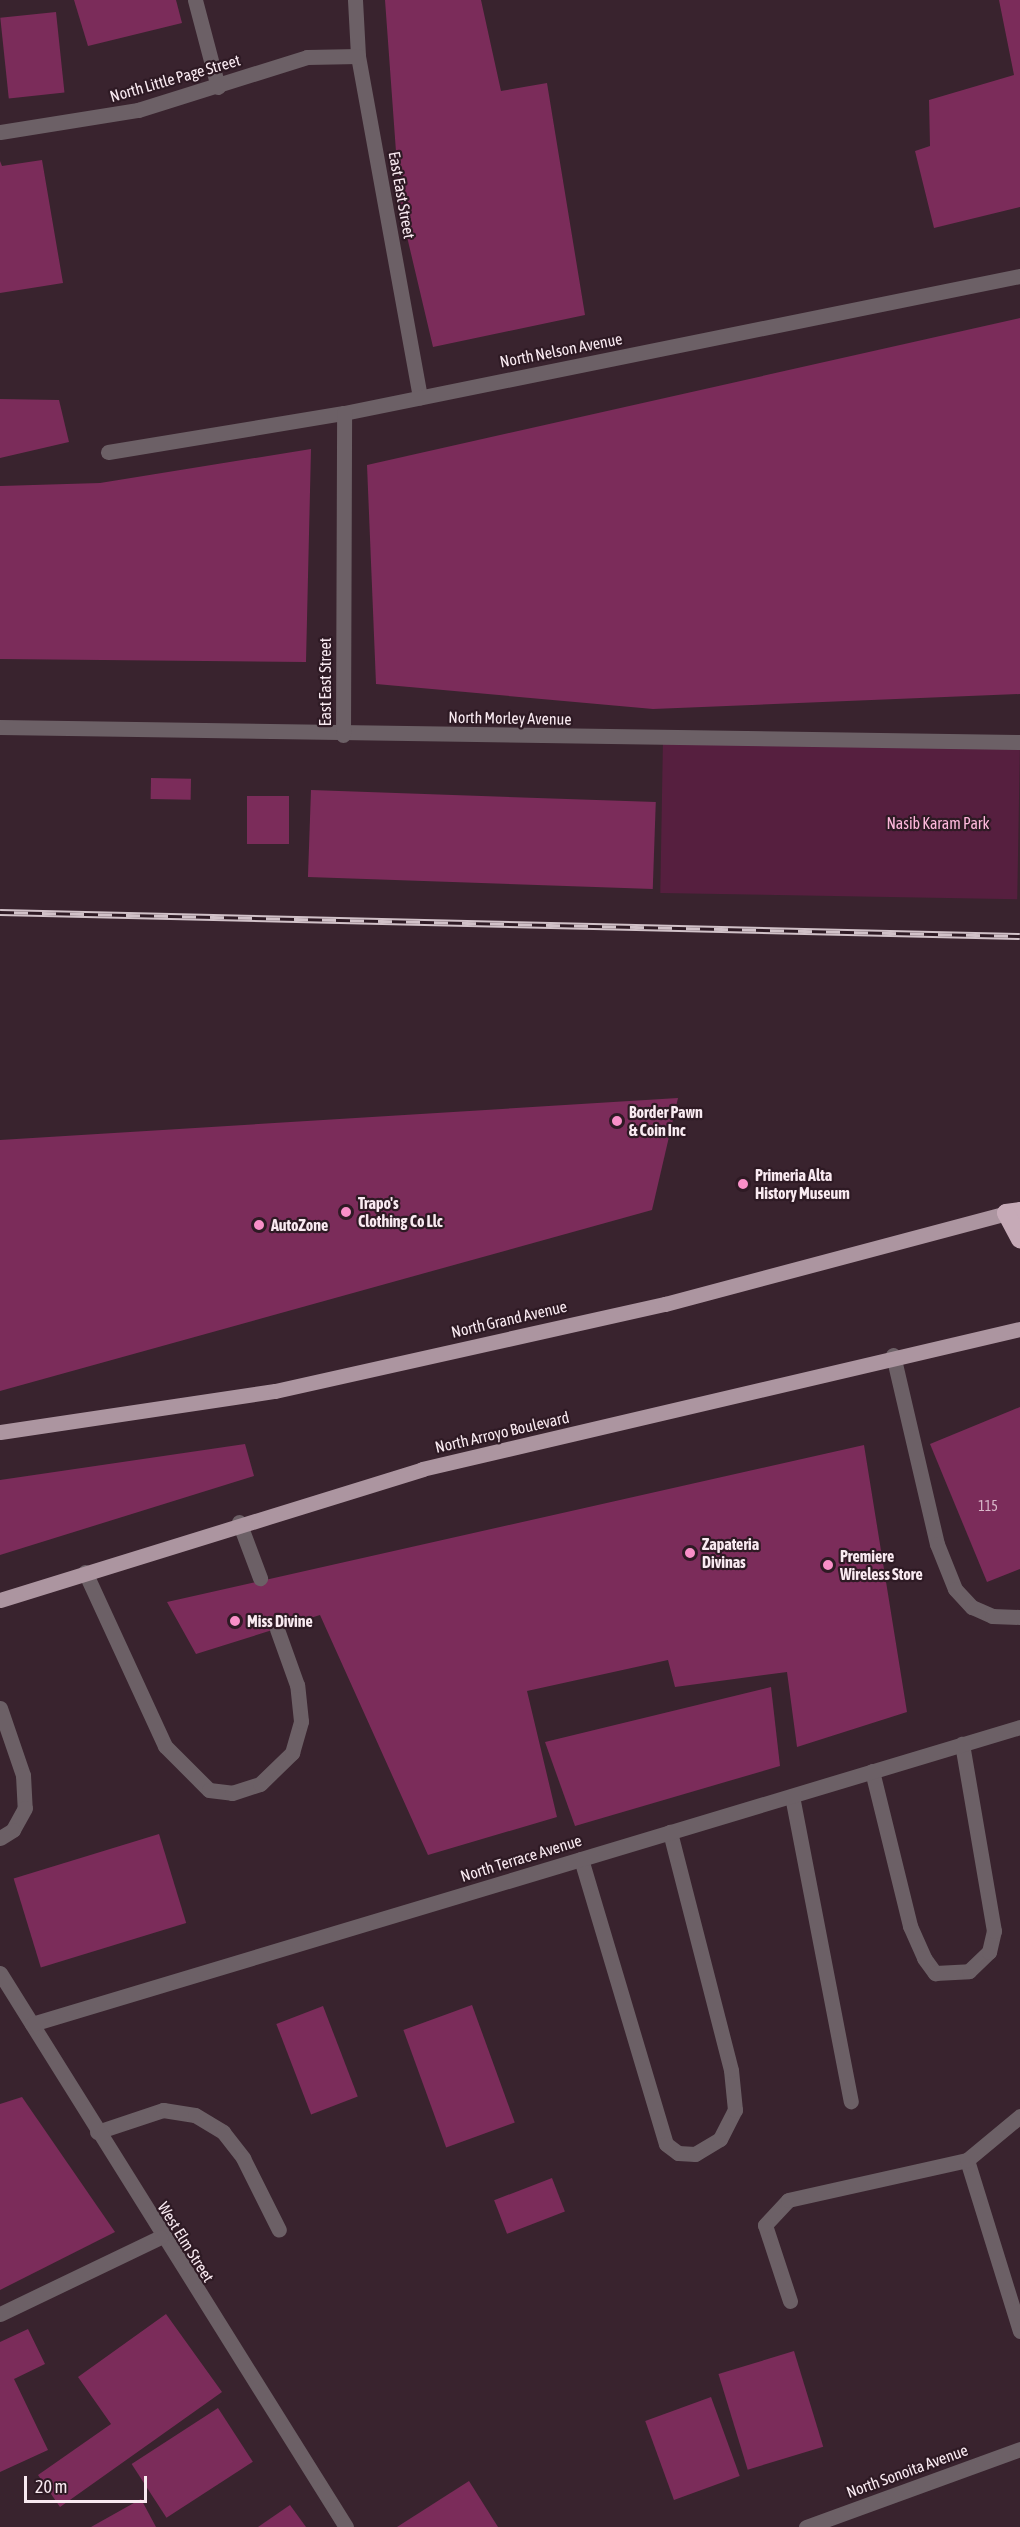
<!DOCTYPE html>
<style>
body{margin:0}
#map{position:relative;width:1020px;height:2527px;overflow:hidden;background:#39232e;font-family:"Asap Condensed",sans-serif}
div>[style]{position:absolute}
.green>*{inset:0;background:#561f3f;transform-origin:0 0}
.building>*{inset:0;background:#7b2c5a;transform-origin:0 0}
.lane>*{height:15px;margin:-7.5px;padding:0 7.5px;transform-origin:7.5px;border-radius:7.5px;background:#6c6066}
.street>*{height:15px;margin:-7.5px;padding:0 7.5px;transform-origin:7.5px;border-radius:7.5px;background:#6c6066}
.primary>*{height:15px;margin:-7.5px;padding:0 7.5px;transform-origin:7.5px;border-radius:7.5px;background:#ac95a0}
.highway>*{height:18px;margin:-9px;padding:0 9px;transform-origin:9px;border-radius:9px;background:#c6aab7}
.rail>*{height:7px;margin-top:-3.5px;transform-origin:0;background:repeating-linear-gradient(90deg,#2e1a24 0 14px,#d1c1c8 0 28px);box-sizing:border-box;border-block:2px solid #d1c1c8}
.dots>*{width:16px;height:16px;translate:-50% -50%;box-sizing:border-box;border:3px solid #2e1a24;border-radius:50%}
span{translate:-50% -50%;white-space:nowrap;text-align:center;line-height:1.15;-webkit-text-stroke:4.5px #2e1a24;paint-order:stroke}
.number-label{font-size:14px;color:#dabacb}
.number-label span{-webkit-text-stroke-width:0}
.street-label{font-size:16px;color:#f9eaf1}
.park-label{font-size:16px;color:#feb8db}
.poi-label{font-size:16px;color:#f9eaf1;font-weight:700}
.left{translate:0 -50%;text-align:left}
.scale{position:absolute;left:24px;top:2476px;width:123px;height:27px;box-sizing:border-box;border:3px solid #f9eaf1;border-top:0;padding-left:8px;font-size:18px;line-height:21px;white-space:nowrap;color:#f9eaf1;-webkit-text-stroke:4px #2e1a24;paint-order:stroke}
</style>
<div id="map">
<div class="green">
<div style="left:663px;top:738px;width:357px;height:155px;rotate:1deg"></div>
</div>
<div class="building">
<div style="clip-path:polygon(74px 0,176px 0,182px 23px,88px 46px)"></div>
<div style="clip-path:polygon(385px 0,481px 0,501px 91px,547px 83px,585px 315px,433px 347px,400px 207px)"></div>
<div style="clip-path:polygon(999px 0,1020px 0,1020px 207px,934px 228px,915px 151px,930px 146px,929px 100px,1014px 75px)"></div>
<div style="left:56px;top:12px;width:81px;height:56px;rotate:84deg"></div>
<div style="clip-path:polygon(42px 160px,63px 283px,0 293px,0 161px,2px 166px)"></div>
<div style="clip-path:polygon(1020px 318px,1020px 694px,653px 709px,376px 684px,367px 465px)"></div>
<div style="clip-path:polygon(0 399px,59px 400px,69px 442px,0 458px)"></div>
<div style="clip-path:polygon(311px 449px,306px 662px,0 659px,0 486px,100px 483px)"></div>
<div style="left:151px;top:778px;width:40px;height:21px;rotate:1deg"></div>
<div style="left:311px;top:790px;width:345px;height:87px;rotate:2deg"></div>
<div style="left:247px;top:796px;width:42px;height:48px"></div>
<div style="clip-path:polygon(678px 1098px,652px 1210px,0 1391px,0 1140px)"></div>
<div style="clip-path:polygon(1020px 1407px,1020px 1569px,987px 1582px,930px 1444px)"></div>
<div style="clip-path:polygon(245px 1444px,254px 1476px,0 1555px,0 1480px)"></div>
<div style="clip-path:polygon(864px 1445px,907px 1712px,797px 1747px,787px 1672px,675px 1687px,668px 1660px,527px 1691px,557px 1817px,428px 1855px,320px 1615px,196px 1654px,167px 1602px)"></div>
<div style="clip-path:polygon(771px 1687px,780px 1766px,575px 1826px,545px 1742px)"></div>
<div style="left:159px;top:1834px;width:93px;height:152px;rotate:73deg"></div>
<div style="left:472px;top:2005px;width:125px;height:73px;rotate:70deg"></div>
<div style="left:323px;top:2006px;width:97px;height:50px;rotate:69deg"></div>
<div style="clip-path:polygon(22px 2097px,115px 2232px,0 2290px,0 2104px)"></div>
<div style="left:552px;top:2178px;width:36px;height:62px;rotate:69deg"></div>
<div style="clip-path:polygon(166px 2314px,222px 2392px,60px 2507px,38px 2475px,111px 2424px,78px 2377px)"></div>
<div style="clip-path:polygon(28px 2329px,45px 2364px,14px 2379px,48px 2450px,0 2472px,0 2342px)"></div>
<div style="left:794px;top:2351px;width:100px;height:79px;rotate:73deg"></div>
<div style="left:711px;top:2397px;width:84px;height:70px;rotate:70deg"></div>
<div style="left:218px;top:2408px;width:64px;height:103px;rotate:57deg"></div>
<div style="clip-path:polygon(469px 2481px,498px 2527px,397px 2527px)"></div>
<div style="clip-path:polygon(141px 2499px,156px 2527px,91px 2527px)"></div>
<div style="clip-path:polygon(290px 2505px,306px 2527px,258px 2527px)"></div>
</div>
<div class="lane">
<div style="left:893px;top:1355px;width:194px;rotate:76.9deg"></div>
<div style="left:937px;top:1544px;width:48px;rotate:68.2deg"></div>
<div style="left:955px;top:1589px;width:25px;rotate:47deg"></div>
<div style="left:972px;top:1607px;width:22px;rotate:24deg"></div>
<div style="left:992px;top:1616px;width:28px;rotate:2deg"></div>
<div style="left:239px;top:1522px;width:60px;rotate:69.4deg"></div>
<div style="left:85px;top:1572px;width:192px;rotate:65.3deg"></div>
<div style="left:165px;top:1746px;width:62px;rotate:45deg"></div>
<div style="left:209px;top:1790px;width:23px;rotate:7deg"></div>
<div style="left:232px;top:1793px;width:29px;rotate:-18deg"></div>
<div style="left:260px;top:1784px;width:45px;rotate:-44.1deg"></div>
<div style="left:292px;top:1753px;width:33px;rotate:-74deg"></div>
<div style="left:301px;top:1721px;width:36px;rotate:-96deg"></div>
<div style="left:297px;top:1685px;width:59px;rotate:-109.7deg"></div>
<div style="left:0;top:1708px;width:71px;rotate:71.1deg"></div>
<div style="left:23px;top:1775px;width:33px;rotate:87deg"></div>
<div style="left:25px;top:1808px;width:25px;rotate:119deg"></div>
<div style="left:13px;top:1830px;width:15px;rotate:148deg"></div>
<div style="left:872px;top:1771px;width:160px;rotate:76.2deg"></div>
<div style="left:910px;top:1926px;width:35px;rotate:66deg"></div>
<div style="left:924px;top:1958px;width:19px;rotate:54deg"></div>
<div style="left:935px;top:1973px;width:34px;rotate:-3deg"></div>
<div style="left:969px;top:1971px;width:28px;rotate:-44deg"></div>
<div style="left:989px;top:1952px;width:22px;rotate:-77deg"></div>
<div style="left:994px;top:1931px;width:190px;rotate:-99.7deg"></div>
<div style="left:792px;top:1796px;width:311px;rotate:79.1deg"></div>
<div style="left:581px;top:1859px;width:297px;rotate:73.4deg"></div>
<div style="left:666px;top:2144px;width:15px;rotate:37deg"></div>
<div style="left:678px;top:2153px;width:17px;rotate:3deg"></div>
<div style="left:695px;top:2154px;width:29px;rotate:-31deg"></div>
<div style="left:720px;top:2139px;width:33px;rotate:-63deg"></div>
<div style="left:735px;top:2110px;width:40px;rotate:-95.7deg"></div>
<div style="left:731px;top:2070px;width:246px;rotate:-104.4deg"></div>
<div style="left:97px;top:2132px;width:70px;rotate:-18.4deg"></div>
<div style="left:163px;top:2110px;width:32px;rotate:9deg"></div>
<div style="left:195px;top:2115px;width:33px;rotate:31deg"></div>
<div style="left:223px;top:2132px;width:33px;rotate:52deg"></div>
<div style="left:243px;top:2158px;width:80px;rotate:63.4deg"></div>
<div style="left:967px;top:2160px;width:179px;rotate:72.8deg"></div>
<div style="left:790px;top:2301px;width:80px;rotate:-108.2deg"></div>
<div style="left:765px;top:2225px;width:34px;rotate:-47deg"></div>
<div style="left:788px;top:2200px;width:183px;rotate:-12.6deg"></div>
<div style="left:967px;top:2160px;width:69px;rotate:-39.7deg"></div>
</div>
<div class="street">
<div style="left:195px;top:0;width:90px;rotate:75.2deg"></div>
<div style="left:355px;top:0;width:56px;rotate:86.9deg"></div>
<div style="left:358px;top:56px;width:347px;rotate:79.7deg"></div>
<div style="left:0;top:132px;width:140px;rotate:-9.1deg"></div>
<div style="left:138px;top:110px;width:177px;rotate:-17.4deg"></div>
<div style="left:307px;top:57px;width:51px;rotate:-1.1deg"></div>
<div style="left:108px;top:452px;width:239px;rotate:-9.4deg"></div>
<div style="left:344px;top:413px;width:690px;rotate:-11.46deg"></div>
<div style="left:0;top:727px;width:1020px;rotate:0.84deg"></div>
<div style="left:343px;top:735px;width:322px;rotate:-89.8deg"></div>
<div style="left:0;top:1973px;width:653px;rotate:58.01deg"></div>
<div style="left:32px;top:2024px;width:1032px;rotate:-16.73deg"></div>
<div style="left:0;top:2314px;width:178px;rotate:-25.6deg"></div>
<div style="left:806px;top:2527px;width:228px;rotate:-20deg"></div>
</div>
<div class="primary">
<div style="left:0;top:1432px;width:278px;rotate:-8.5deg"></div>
<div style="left:275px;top:1391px;width:400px;rotate:-12.6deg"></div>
<div style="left:665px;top:1304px;width:353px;rotate:-14.9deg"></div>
<div style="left:0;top:1600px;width:442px;rotate:-17.2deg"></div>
<div style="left:422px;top:1469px;width:614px;rotate:-13.18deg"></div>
</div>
<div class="highway">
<div style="left:1020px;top:1211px;width:14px;rotate:172deg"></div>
<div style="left:1006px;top:1213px;width:30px;rotate:62deg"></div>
</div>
<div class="rail">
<div style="left:0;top:912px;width:1020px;rotate:1.35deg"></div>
</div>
<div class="dots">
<div style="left:617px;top:1121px;background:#f98fc8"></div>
<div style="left:743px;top:1184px;background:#f98fc8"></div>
<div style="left:346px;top:1212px;background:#f98fc8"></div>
<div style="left:259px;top:1225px;background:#f98fc8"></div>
<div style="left:690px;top:1553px;background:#f98fc8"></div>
<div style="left:828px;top:1565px;background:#f98fc8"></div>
<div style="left:235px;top:1621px;background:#f98fc8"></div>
</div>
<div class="number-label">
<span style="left:988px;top:1506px">115</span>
</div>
<div class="street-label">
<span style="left:175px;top:78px;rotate:-16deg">North Little Page Street</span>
<span style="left:402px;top:195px;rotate:80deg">East East Street</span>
<span style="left:561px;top:350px;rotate:-11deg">North Nelson Avenue</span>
<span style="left:325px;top:682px;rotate:-90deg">East East Street</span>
<span style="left:510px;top:718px;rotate:1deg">North Morley Avenue</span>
<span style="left:509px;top:1319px;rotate:-13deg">North Grand Avenue</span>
<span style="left:502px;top:1432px;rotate:-13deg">North Arroyo Boulevard</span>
<span style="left:521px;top:1858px;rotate:-17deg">North Terrace Avenue</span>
<span style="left:186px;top:2242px;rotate:58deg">West Elm Street</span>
<span style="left:907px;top:2471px;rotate:-20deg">North Sonoita Avenue</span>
</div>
<div class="park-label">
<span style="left:938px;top:823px">Nasib Karam Park</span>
</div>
<div class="poi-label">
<span class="left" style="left:629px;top:1121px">Border Pawn<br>&amp; Coin Inc</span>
<span class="left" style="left:755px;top:1184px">Primeria Alta<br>History Museum</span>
<span class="left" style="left:358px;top:1212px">Trapo's<br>Clothing Co Llc</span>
<span class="left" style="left:271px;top:1225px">AutoZone</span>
<span class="left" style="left:702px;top:1553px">Zapateria<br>Divinas</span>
<span class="left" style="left:840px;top:1565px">Premiere<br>Wireless Store</span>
<span class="left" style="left:247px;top:1621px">Miss Divine</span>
</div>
<div class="scale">20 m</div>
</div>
